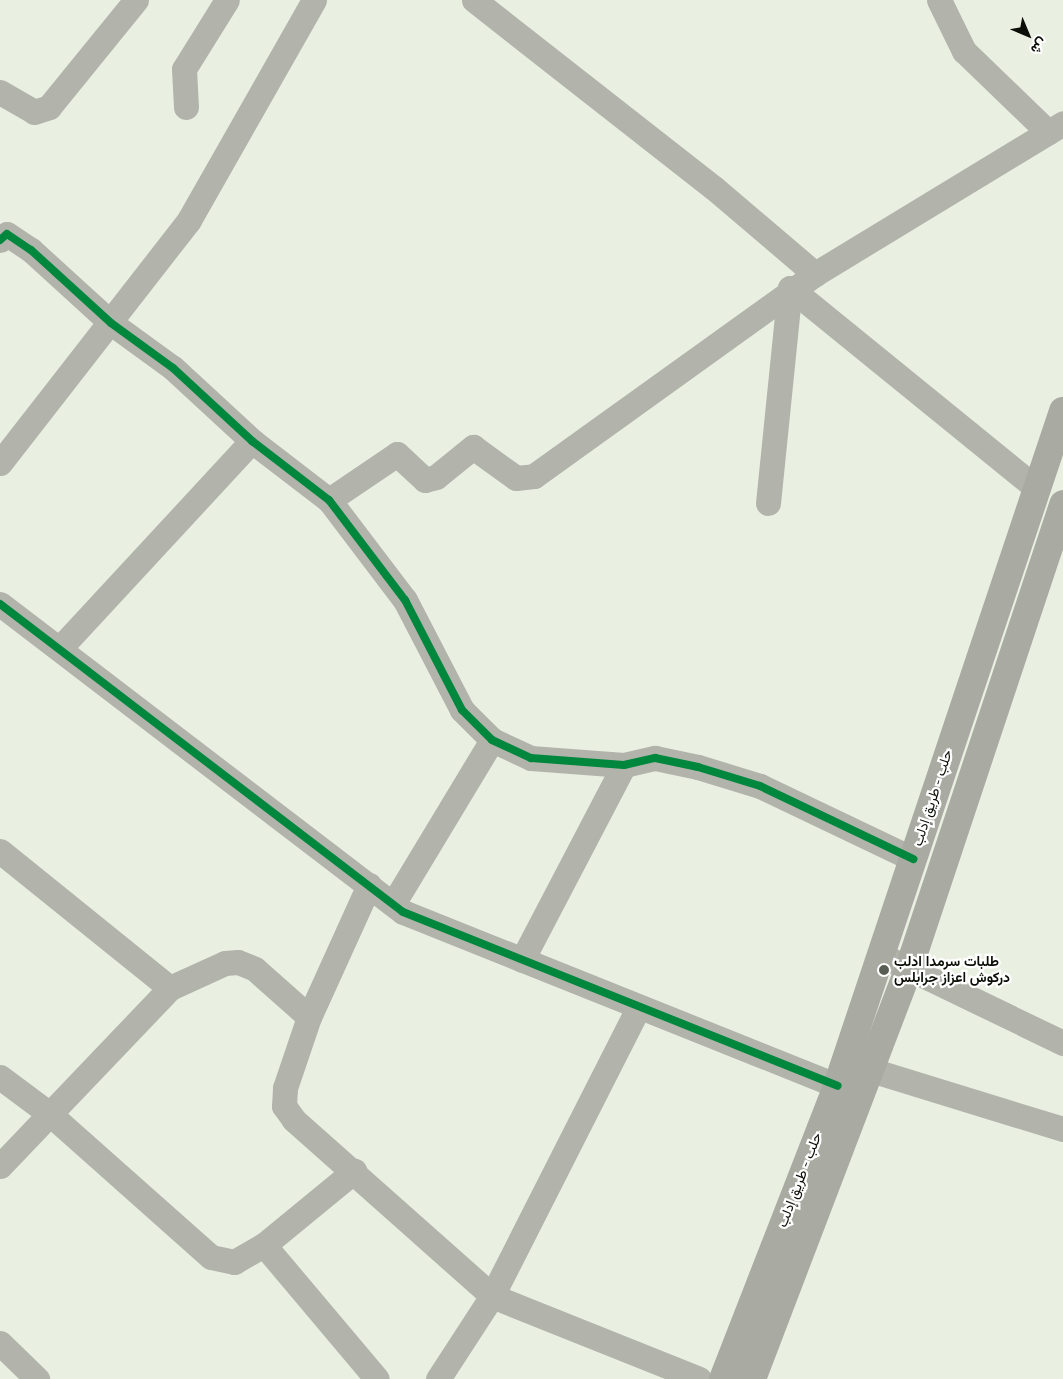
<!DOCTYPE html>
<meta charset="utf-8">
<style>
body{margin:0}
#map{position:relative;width:1063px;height:1379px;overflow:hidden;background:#e9f0e2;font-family:"Nunito Sans",Vazirmatn,sans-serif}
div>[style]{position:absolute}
.minor>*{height:25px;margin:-12.5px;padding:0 12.5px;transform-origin:12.5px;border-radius:12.5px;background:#b2b4ac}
.major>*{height:28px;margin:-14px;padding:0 14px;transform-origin:14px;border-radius:14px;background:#a9aba2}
.cycleway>*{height:8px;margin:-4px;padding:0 4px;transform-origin:4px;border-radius:4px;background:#00873e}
.dots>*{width:14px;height:14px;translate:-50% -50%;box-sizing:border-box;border:2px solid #fff;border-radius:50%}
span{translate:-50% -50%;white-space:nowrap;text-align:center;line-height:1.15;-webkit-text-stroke:4.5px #fff;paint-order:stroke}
.street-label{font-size:14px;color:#0c0f07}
.poi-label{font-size:14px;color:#0c0f07;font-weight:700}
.left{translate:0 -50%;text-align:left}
.north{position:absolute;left:1003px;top:10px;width:50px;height:50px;-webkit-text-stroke:4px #fff;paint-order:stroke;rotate:135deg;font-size:14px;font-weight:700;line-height:20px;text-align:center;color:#0c0f07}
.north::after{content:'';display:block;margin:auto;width:18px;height:22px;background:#0c0f07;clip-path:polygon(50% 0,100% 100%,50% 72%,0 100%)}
</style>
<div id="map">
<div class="minor">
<div style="left:474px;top:0;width:305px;rotate:38.1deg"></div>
<div style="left:714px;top:188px;width:133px;rotate:40.4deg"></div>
<div style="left:815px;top:274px;width:290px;rotate:-31.3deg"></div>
<div style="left:939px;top:0;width:57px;rotate:63.9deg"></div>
<div style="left:964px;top:51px;width:117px;rotate:44deg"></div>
<div style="left:0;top:92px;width:39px;rotate:30deg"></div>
<div style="left:34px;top:112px;width:16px;rotate:-18deg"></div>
<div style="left:49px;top:107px;width:138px;rotate:-50.9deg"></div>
<div style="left:186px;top:107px;width:38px;rotate:-93deg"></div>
<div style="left:184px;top:69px;width:81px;rotate:-58.1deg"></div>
<div style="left:0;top:240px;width:9px;rotate:-41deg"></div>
<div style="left:7px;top:234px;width:29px;rotate:34deg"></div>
<div style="left:31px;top:250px;width:108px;rotate:42.4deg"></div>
<div style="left:111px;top:323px;width:77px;rotate:36deg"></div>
<div style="left:173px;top:368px;width:108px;rotate:42.7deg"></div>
<div style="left:252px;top:441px;width:97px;rotate:37.5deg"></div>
<div style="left:329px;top:500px;width:126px;rotate:52.8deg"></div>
<div style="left:405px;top:600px;width:124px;rotate:62.6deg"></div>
<div style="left:462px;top:710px;width:42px;rotate:45deg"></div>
<div style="left:492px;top:740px;width:43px;rotate:24.8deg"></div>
<div style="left:531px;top:758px;width:93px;rotate:4.3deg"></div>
<div style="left:624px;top:765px;width:32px;rotate:-13deg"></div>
<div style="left:655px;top:758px;width:44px;rotate:11.8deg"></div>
<div style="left:698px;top:767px;width:65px;rotate:17deg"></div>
<div style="left:760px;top:786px;width:170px;rotate:25.5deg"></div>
<div style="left:790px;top:288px;width:316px;rotate:39.1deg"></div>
<div style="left:0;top:463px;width:308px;rotate:-52.1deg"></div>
<div style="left:189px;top:220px;width:253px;rotate:-60.4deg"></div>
<div style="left:329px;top:500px;width:82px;rotate:-34.1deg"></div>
<div style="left:397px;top:454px;width:38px;rotate:43deg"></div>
<div style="left:425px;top:480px;width:11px;rotate:-15deg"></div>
<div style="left:436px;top:477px;width:48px;rotate:-39deg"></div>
<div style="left:473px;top:447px;width:53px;rotate:35.8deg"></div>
<div style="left:516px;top:478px;width:18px;rotate:-6deg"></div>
<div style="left:534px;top:476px;width:346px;rotate:-35.7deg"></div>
<div style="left:768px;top:503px;width:216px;rotate:-84.2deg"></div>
<div style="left:0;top:604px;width:507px;rotate:37.39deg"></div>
<div style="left:403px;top:912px;width:468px;rotate:21.8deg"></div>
<div style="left:61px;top:647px;width:281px;rotate:-47.2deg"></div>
<div style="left:0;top:851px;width:218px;rotate:38.9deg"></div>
<div style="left:369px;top:885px;width:145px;rotate:114.4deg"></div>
<div style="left:309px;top:1017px;width:75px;rotate:108.7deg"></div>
<div style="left:285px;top:1088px;width:18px;rotate:93deg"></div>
<div style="left:284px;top:1106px;width:17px;rotate:54deg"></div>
<div style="left:294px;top:1120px;width:265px;rotate:41.6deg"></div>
<div style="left:492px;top:1296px;width:223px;rotate:21.8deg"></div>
<div style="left:393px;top:904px;width:192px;rotate:-58.9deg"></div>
<div style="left:881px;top:955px;width:202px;rotate:25.8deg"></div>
<div style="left:522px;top:960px;width:220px;rotate:-62.4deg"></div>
<div style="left:871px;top:1070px;width:201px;rotate:17.1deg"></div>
<div style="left:0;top:1077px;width:64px;rotate:36.7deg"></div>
<div style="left:51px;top:1115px;width:214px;rotate:41.6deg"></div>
<div style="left:211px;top:1257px;width:24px;rotate:12deg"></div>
<div style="left:234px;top:1262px;width:34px;rotate:-30deg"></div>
<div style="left:264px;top:1245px;width:175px;rotate:49.9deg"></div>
<div style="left:0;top:1166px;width:246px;rotate:-46.3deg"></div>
<div style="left:170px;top:988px;width:60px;rotate:-24.4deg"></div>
<div style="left:225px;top:963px;width:13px;rotate:-4deg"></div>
<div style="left:238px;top:962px;width:18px;rotate:22deg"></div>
<div style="left:255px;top:969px;width:72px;rotate:41.6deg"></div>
<div style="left:264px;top:1245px;width:117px;rotate:-39.4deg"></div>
<div style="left:0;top:1343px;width:52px;rotate:44.2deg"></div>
<div style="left:438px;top:1379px;width:99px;rotate:-57deg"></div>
<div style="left:492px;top:1296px;width:323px;rotate:-63.1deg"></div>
</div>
<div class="major">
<div style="left:723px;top:1379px;width:314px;rotate:-68.7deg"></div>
<div style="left:837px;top:1086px;width:712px;rotate:-71.49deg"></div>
<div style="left:752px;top:1379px;width:440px;rotate:-69.1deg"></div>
<div style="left:909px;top:968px;width:489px;rotate:-71.6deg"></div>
</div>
<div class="cycleway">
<div style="left:0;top:240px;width:9px;rotate:-41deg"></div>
<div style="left:7px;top:234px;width:29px;rotate:34deg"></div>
<div style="left:31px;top:250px;width:108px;rotate:42.4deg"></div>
<div style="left:111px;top:323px;width:77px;rotate:36deg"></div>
<div style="left:173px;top:368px;width:108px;rotate:42.7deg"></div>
<div style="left:252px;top:441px;width:97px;rotate:37.5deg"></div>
<div style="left:329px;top:500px;width:126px;rotate:52.8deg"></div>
<div style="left:405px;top:600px;width:124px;rotate:62.6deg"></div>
<div style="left:462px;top:710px;width:42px;rotate:45deg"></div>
<div style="left:492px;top:740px;width:43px;rotate:24.8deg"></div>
<div style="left:531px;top:758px;width:93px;rotate:4.3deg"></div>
<div style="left:624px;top:765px;width:32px;rotate:-13deg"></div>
<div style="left:655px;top:758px;width:44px;rotate:11.8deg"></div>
<div style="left:698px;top:767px;width:65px;rotate:17deg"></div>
<div style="left:760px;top:786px;width:170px;rotate:25.5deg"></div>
<div style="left:0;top:604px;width:507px;rotate:37.39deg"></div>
<div style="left:403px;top:912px;width:468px;rotate:21.8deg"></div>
</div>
<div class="dots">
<div style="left:884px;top:970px;background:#595e54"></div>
</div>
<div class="street-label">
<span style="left:933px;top:798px;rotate:-72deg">حلب - طريق إدلب</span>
<span style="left:800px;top:1180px;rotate:-69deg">حلب - طريق إدلب</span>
</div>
<div class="poi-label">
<span class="left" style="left:894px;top:970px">طلبات سرمدا ادلب<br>دركوش اعزاز جرابلس</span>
</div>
<div class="north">ش</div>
</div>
